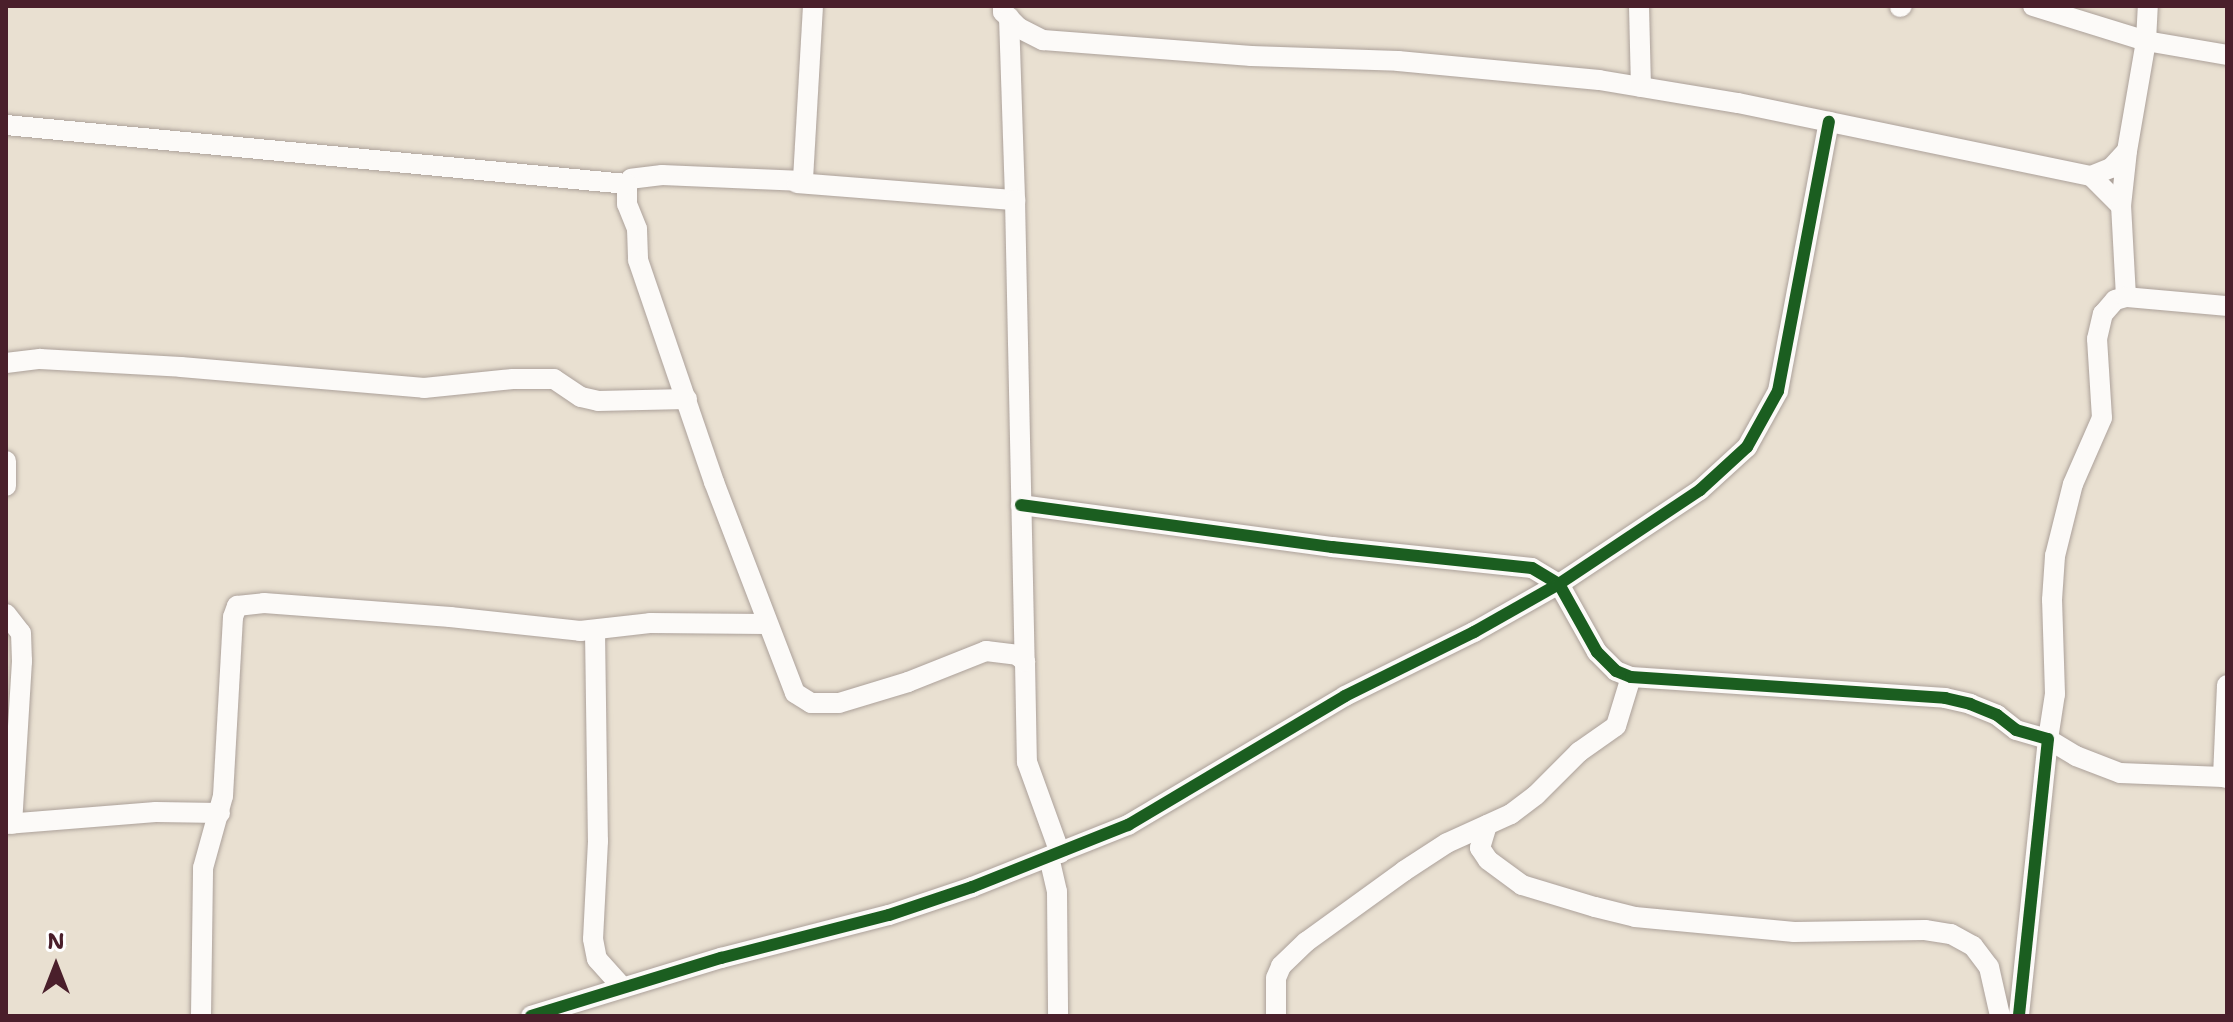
<!DOCTYPE html>
<style>
body{margin:0}
#map{position:relative;width:2233px;height:1022px;overflow:hidden;background:#e9e0d1;font-family:"Shantell Sans",sans-serif}
div>[style]{position:absolute}
.roads{filter:drop-shadow(0 0 2px #aca19a) drop-shadow(0 0 2px #aca19a)}
.minor>*{height:20px;margin:-10px;padding:0 10px;transform-origin:10px;border-radius:10px;background:#fcfaf8}
.cycleway>*{height:12px;margin:-6px;padding:0 6px;transform-origin:6px;border-radius:6px;background:#1b5e20}
span{translate:-50% -50%;white-space:nowrap;text-align:center;line-height:1.15;-webkit-text-stroke:6px #fff;paint-order:stroke}
.frame{position:absolute;inset:0;border:8px solid #4a1f2b;pointer-events:none}
.north{position:absolute;left:16px;top:926px;width:80px;height:80px;-webkit-text-stroke:6px #fff;paint-order:stroke;rotate:0deg;font-size:22px;font-weight:700;line-height:32px;text-align:center;color:#4a1f2b}
.north::after{content:'';display:block;margin:auto;width:28px;height:36px;background:#4a1f2b;clip-path:polygon(50% 0,100% 100%,50% 72%,0 100%)}
</style>
<div id="map">
<div class="roads">
<div class="minor">
<div style="left:813px;top:6px;width:175px;rotate:93.3deg"></div>
<div style="left:803px;top:181px;width:141px;rotate:-177.6deg"></div>
<div style="left:662px;top:175px;width:31px;rotate:173deg"></div>
<div style="left:631px;top:179px;width:6px;rotate:129deg"></div>
<div style="left:627px;top:184px;width:20px;rotate:90deg"></div>
<div style="left:627px;top:204px;width:27px;rotate:68deg"></div>
<div style="left:637px;top:229px;width:31px;rotate:88deg"></div>
<div style="left:638px;top:260px;width:235px;rotate:71.1deg"></div>
<div style="left:714px;top:482px;width:226px;rotate:69deg"></div>
<div style="left:795px;top:693px;width:19px;rotate:32deg"></div>
<div style="left:811px;top:703px;width:28px"></div>
<div style="left:839px;top:703px;width:72px;rotate:-16.9deg"></div>
<div style="left:908px;top:682px;width:84px;rotate:-21.7deg"></div>
<div style="left:986px;top:651px;width:31px;rotate:7deg"></div>
<div style="left:1017px;top:655px;width:11px;rotate:41deg"></div>
<div style="left:1025px;top:662px;width:100px;rotate:88.9deg"></div>
<div style="left:1027px;top:762px;width:97px;rotate:70.1deg"></div>
<div style="left:1003px;top:6px;width:6px;rotate:90deg"></div>
<div style="left:1003px;top:12px;width:23px;rotate:45deg"></div>
<div style="left:1019px;top:28px;width:27px;rotate:27deg"></div>
<div style="left:1043px;top:40px;width:209px;rotate:4.4deg"></div>
<div style="left:1251px;top:56px;width:147px;rotate:1.9deg"></div>
<div style="left:1398px;top:61px;width:202px;rotate:5.4deg"></div>
<div style="left:1599px;top:80px;width:141px;rotate:9.4deg"></div>
<div style="left:1738px;top:103px;width:360px;rotate:11.7deg"></div>
<div style="left:2091px;top:176px;width:22px;rotate:-22deg"></div>
<div style="left:2111px;top:168px;width:23px;rotate:-47deg"></div>
<div style="left:2127px;top:151px;width:112px;rotate:-80.2deg"></div>
<div style="left:2146px;top:41px;width:35px;rotate:-87deg"></div>
<div style="left:1639px;top:6px;width:81px;rotate:88.6deg"></div>
<div style="left:2033px;top:6px;width:118px;rotate:17.2deg"></div>
<div style="left:2146px;top:41px;width:82px;rotate:9.8deg"></div>
<div style="left:1900px;top:7px;width:2px;rotate:-27deg"></div>
<div style="left:1009px;top:17px;width:183px;rotate:88.1deg"></div>
<div style="left:6px;top:125px;width:624px;rotate:5.43deg"></div>
<div style="left:2091px;top:176px;width:42px;rotate:45deg"></div>
<div style="left:797px;top:183px;width:219px;rotate:4.5deg"></div>
<div style="left:1015px;top:200px;width:462px;rotate:88.8deg"></div>
<div style="left:2126px;top:297px;width:91px;rotate:-93.1deg"></div>
<div style="left:2121px;top:206px;width:55px;rotate:-83.8deg"></div>
<div style="left:6px;top:363px;width:34px;rotate:-7deg"></div>
<div style="left:40px;top:359px;width:141px;rotate:3.2deg"></div>
<div style="left:181px;top:367px;width:244px;rotate:4.9deg"></div>
<div style="left:424px;top:388px;width:89px;rotate:-5.8deg"></div>
<div style="left:513px;top:379px;width:41px"></div>
<div style="left:554px;top:379px;width:32px;rotate:34deg"></div>
<div style="left:581px;top:397px;width:17px;rotate:13deg"></div>
<div style="left:598px;top:401px;width:89px;rotate:-1.3deg"></div>
<div style="left:6px;top:461px;width:25px;rotate:90deg"></div>
<div style="left:1021px;top:505px;width:314px;rotate:7.7deg"></div>
<div style="left:1332px;top:547px;width:201px;rotate:6deg"></div>
<div style="left:1532px;top:568px;width:31px;rotate:31deg"></div>
<div style="left:1559px;top:584px;width:78px;rotate:60.8deg"></div>
<div style="left:1597px;top:652px;width:27px;rotate:45deg"></div>
<div style="left:1616px;top:671px;width:16px;rotate:22deg"></div>
<div style="left:1631px;top:677px;width:315px;rotate:3.8deg"></div>
<div style="left:1945px;top:698px;width:26px;rotate:13deg"></div>
<div style="left:1970px;top:704px;width:29px;rotate:22deg"></div>
<div style="left:1997px;top:715px;width:24px;rotate:38deg"></div>
<div style="left:2016px;top:730px;width:33px;rotate:16deg"></div>
<div style="left:2048px;top:739px;width:279px;rotate:96deg"></div>
<div style="left:6px;top:614px;width:24px;rotate:52deg"></div>
<div style="left:21px;top:633px;width:28px;rotate:88deg"></div>
<div style="left:22px;top:661px;width:163px;rotate:93.5deg"></div>
<div style="left:595px;top:631px;width:210px;rotate:89.2deg"></div>
<div style="left:598px;top:841px;width:98px;rotate:92.9deg"></div>
<div style="left:593px;top:939px;width:20px;rotate:79deg"></div>
<div style="left:597px;top:959px;width:36px;rotate:48deg"></div>
<div style="left:2227px;top:685px;width:92px;rotate:92.5deg"></div>
<div style="left:2223px;top:777px;width:4px;rotate:14deg"></div>
<div style="left:2223px;top:777px;width:103px;rotate:-177.8deg"></div>
<div style="left:2120px;top:773px;width:47px;rotate:-158.9deg"></div>
<div style="left:2076px;top:756px;width:33px;rotate:-149deg"></div>
<div style="left:2048px;top:739px;width:46px;rotate:-81.2deg"></div>
<div style="left:2055px;top:694px;width:94px;rotate:-91.8deg"></div>
<div style="left:2052px;top:600px;width:44px;rotate:-86.1deg"></div>
<div style="left:2055px;top:556px;width:74px;rotate:-76deg"></div>
<div style="left:2073px;top:484px;width:72px;rotate:-66.3deg"></div>
<div style="left:2102px;top:418px;width:79px;rotate:-93.6deg"></div>
<div style="left:2097px;top:339px;width:26px;rotate:-77deg"></div>
<div style="left:2103px;top:314px;width:18px;rotate:-49deg"></div>
<div style="left:2115px;top:300px;width:11px;rotate:-15deg"></div>
<div style="left:2126px;top:297px;width:101px;rotate:5.1deg"></div>
<div style="left:6px;top:824px;width:150px;rotate:-4.6deg"></div>
<div style="left:156px;top:812px;width:64px;rotate:0.9deg"></div>
<div style="left:1487px;top:825px;width:24px;rotate:107deg"></div>
<div style="left:1480px;top:848px;width:14px;rotate:56deg"></div>
<div style="left:1488px;top:860px;width:42px;rotate:36.3deg"></div>
<div style="left:1522px;top:885px;width:76px;rotate:16.8deg"></div>
<div style="left:1595px;top:907px;width:41px;rotate:14deg"></div>
<div style="left:1635px;top:917px;width:160px;rotate:5.4deg"></div>
<div style="left:1794px;top:932px;width:131px;rotate:-0.9deg"></div>
<div style="left:1925px;top:930px;width:26px;rotate:9deg"></div>
<div style="left:1951px;top:934px;width:25px;rotate:29deg"></div>
<div style="left:1973px;top:946px;width:26px;rotate:53deg"></div>
<div style="left:1989px;top:967px;width:50px;rotate:77.3deg"></div>
<div style="left:1049px;top:857px;width:36px;rotate:77deg"></div>
<div style="left:1057px;top:892px;width:124px;rotate:89.5deg"></div>
<div style="left:201px;top:1016px;width:148px;rotate:-89.2deg"></div>
<div style="left:203px;top:868px;width:75px;rotate:-74.5deg"></div>
<div style="left:223px;top:796px;width:179px;rotate:-86.8deg"></div>
<div style="left:233px;top:617px;width:12px;rotate:-70deg"></div>
<div style="left:237px;top:606px;width:27px;rotate:-6deg"></div>
<div style="left:264px;top:603px;width:187px;rotate:4.3deg"></div>
<div style="left:450px;top:617px;width:131px;rotate:6.1deg"></div>
<div style="left:580px;top:631px;width:70px;rotate:-6.5deg"></div>
<div style="left:650px;top:623px;width:117px;rotate:0.5deg"></div>
<div style="left:531px;top:1016px;width:199px;rotate:-17deg"></div>
<div style="left:721px;top:958px;width:173px;rotate:-14.4deg"></div>
<div style="left:889px;top:915px;width:88px;rotate:-18.6deg"></div>
<div style="left:972px;top:887px;width:168px;rotate:-21.7deg"></div>
<div style="left:1128px;top:825px;width:252px;rotate:-30.7deg"></div>
<div style="left:1345px;top:696px;width:144px;rotate:-26.4deg"></div>
<div style="left:1474px;top:632px;width:98px;rotate:-29.5deg"></div>
<div style="left:1559px;top:584px;width:169px;rotate:-33.7deg"></div>
<div style="left:1700px;top:490px;width:64px;rotate:-42.5deg"></div>
<div style="left:1747px;top:447px;width:64px;rotate:-61deg"></div>
<div style="left:1778px;top:391px;width:274px;rotate:-79.3deg"></div>
<div style="left:1276px;top:1016px;width:38px;rotate:-90deg"></div>
<div style="left:1276px;top:978px;width:13px;rotate:-67deg"></div>
<div style="left:1281px;top:966px;width:35px;rotate:-44deg"></div>
<div style="left:1306px;top:942px;width:121px;rotate:-35.9deg"></div>
<div style="left:1404px;top:871px;width:51px;rotate:-33.1deg"></div>
<div style="left:1447px;top:843px;width:70px;rotate:-24.4deg"></div>
<div style="left:1511px;top:814px;width:31px;rotate:-37deg"></div>
<div style="left:1536px;top:795px;width:61px;rotate:-45deg"></div>
<div style="left:1579px;top:752px;width:45px;rotate:-35.1deg"></div>
<div style="left:1616px;top:726px;width:51px;rotate:-73deg"></div>
</div>
</div>
<div class="cycleway">
<div style="left:1021px;top:505px;width:314px;rotate:7.7deg"></div>
<div style="left:1332px;top:547px;width:201px;rotate:6deg"></div>
<div style="left:1532px;top:568px;width:31px;rotate:31deg"></div>
<div style="left:1559px;top:584px;width:78px;rotate:60.8deg"></div>
<div style="left:1597px;top:652px;width:27px;rotate:45deg"></div>
<div style="left:1616px;top:671px;width:16px;rotate:22deg"></div>
<div style="left:1631px;top:677px;width:315px;rotate:3.8deg"></div>
<div style="left:1945px;top:698px;width:26px;rotate:13deg"></div>
<div style="left:1970px;top:704px;width:29px;rotate:22deg"></div>
<div style="left:1997px;top:715px;width:24px;rotate:38deg"></div>
<div style="left:2016px;top:730px;width:33px;rotate:16deg"></div>
<div style="left:2048px;top:739px;width:279px;rotate:96deg"></div>
<div style="left:531px;top:1016px;width:199px;rotate:-17deg"></div>
<div style="left:721px;top:958px;width:173px;rotate:-14.4deg"></div>
<div style="left:889px;top:915px;width:88px;rotate:-18.6deg"></div>
<div style="left:972px;top:887px;width:168px;rotate:-21.7deg"></div>
<div style="left:1128px;top:825px;width:252px;rotate:-30.7deg"></div>
<div style="left:1345px;top:696px;width:144px;rotate:-26.4deg"></div>
<div style="left:1474px;top:632px;width:98px;rotate:-29.5deg"></div>
<div style="left:1559px;top:584px;width:169px;rotate:-33.7deg"></div>
<div style="left:1700px;top:490px;width:64px;rotate:-42.5deg"></div>
<div style="left:1747px;top:447px;width:64px;rotate:-61deg"></div>
<div style="left:1778px;top:391px;width:274px;rotate:-79.3deg"></div>
</div>
<div class="frame"></div>
<div class="north">N</div>
</div>
